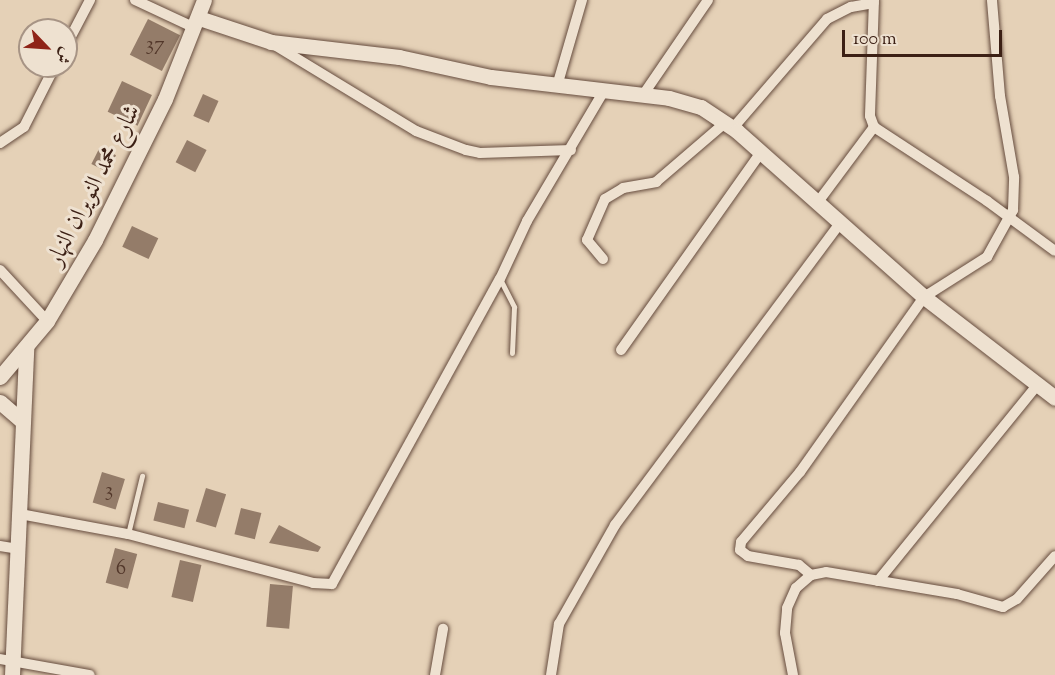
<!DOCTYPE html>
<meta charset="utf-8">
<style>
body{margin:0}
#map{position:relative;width:1055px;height:675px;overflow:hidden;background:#e5d1b7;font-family:"Sorts Mill Goudy",Amiri,serif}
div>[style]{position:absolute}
.building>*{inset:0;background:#947c69;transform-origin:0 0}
.roads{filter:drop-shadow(0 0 2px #664c3e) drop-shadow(0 0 2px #664c3e)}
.lane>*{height:5px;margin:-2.5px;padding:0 2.5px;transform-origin:2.5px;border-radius:2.5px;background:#eee1d0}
.street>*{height:10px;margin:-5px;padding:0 5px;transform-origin:5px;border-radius:5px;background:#eee1d0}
.secondary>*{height:15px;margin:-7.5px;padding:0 7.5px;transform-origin:7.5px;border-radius:7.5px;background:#eee1d0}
span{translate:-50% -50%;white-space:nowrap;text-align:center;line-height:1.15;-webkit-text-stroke:6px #eee1d0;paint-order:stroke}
.number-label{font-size:21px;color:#52372a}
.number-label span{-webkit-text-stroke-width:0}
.street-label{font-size:24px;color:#3c2015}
.north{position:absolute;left:18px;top:18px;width:60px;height:60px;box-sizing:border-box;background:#eee1d0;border:2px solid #a79485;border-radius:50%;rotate:115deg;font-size:16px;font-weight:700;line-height:24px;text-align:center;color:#3c2015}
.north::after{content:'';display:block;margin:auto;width:21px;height:27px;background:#8f2418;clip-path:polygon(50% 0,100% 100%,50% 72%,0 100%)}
.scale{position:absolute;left:842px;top:30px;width:160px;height:27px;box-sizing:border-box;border:3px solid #3c2015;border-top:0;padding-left:8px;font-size:18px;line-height:21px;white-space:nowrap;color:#3c2015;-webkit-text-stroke:4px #eee1d0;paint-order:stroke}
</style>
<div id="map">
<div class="building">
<div style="left:148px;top:19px;width:36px;height:40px;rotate:27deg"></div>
<div style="left:122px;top:81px;width:33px;height:34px;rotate:25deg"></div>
<div style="left:203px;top:94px;width:17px;height:24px;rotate:24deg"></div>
<div style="left:187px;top:140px;width:22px;height:25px;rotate:27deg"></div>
<div style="left:100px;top:147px;width:18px;height:19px;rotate:27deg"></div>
<div style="left:132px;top:226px;width:29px;height:23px;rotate:25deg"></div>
<div style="left:102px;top:472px;width:24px;height:32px;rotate:17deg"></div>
<div style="left:206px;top:488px;width:21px;height:35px;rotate:17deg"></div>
<div style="left:158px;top:502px;width:32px;height:19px;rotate:14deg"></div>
<div style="left:241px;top:508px;width:21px;height:27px;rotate:14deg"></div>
<div style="clip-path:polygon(279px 525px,321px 547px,318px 552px,269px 543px)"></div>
<div style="left:115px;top:548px;width:23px;height:36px;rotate:15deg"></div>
<div style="left:180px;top:560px;width:22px;height:38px;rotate:13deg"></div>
<div style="left:270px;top:584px;width:23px;height:43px;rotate:5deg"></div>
</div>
<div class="roads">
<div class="lane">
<div style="left:501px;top:281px;width:29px;rotate:63deg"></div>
<div style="left:514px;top:307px;width:46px;rotate:92.5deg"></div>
<div style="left:128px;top:534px;width:60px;rotate:-76.4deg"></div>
</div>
<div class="street">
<div style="left:135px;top:0;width:66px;rotate:25deg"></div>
<div style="left:874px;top:0;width:116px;rotate:92deg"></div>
<div style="left:870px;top:116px;width:12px;rotate:70deg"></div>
<div style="left:874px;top:127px;width:135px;rotate:33.2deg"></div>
<div style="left:987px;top:201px;width:84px;rotate:36.3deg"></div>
<div style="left:273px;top:44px;width:167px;rotate:31.3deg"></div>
<div style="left:416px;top:131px;width:53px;rotate:20.8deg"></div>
<div style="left:466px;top:150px;width:14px;rotate:12deg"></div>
<div style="left:480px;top:153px;width:91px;rotate:-1.9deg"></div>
<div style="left:66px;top:46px;width:52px;rotate:-62.4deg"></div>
<div style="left:557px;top:86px;width:90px;rotate:-73.8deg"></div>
<div style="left:643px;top:95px;width:115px;rotate:-55.6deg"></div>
<div style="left:733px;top:128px;width:144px;rotate:-49.2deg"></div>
<div style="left:827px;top:19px;width:27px;rotate:-27deg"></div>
<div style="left:851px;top:7px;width:23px;rotate:-10deg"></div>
<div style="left:0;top:143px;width:29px;rotate:-34deg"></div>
<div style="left:24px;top:127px;width:68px;rotate:-63.1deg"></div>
<div style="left:818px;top:202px;width:94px;rotate:-53.3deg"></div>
<div style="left:603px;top:259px;width:25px;rotate:-130deg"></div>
<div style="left:587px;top:240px;width:45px;rotate:-66.3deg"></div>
<div style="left:605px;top:199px;width:21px;rotate:-31deg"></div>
<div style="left:623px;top:188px;width:34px;rotate:-10deg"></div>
<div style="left:656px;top:182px;width:92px;rotate:-40.6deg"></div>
<div style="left:0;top:270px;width:69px;rotate:47.3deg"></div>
<div style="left:621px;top:350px;width:242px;rotate:-54.7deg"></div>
<div style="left:20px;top:514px;width:110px;rotate:10.5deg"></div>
<div style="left:128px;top:534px;width:191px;rotate:14.8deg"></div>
<div style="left:313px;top:583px;width:19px;rotate:3deg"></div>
<div style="left:332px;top:584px;width:348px;rotate:-61.2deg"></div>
<div style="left:500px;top:279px;width:64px;rotate:-65deg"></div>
<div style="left:527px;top:221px;width:151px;rotate:-59.4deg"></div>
<div style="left:0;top:546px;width:18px;rotate:9deg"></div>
<div style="left:811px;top:575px;width:16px;rotate:-140deg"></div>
<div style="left:799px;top:565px;width:52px;rotate:-170deg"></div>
<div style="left:748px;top:556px;width:10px;rotate:-143deg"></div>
<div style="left:740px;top:550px;width:8px;rotate:-83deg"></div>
<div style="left:741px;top:542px;width:92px;rotate:-49.9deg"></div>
<div style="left:800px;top:472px;width:214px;rotate:-54.7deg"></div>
<div style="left:924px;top:297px;width:75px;rotate:-32.4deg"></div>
<div style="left:987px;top:257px;width:54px;rotate:-61deg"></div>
<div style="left:1013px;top:210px;width:33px;rotate:-88deg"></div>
<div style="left:1014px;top:177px;width:82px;rotate:-99.8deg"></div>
<div style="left:1000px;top:96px;width:96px;rotate:-94.8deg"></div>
<div style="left:878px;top:581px;width:254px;rotate:-50.9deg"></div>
<div style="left:0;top:659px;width:91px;rotate:10.1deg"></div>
<div style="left:435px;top:675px;width:47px;rotate:-80.1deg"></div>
<div style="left:551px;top:675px;width:52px;rotate:-81.1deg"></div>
<div style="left:559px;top:624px;width:114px;rotate:-60.5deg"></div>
<div style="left:615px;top:525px;width:378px;rotate:-53.3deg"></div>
<div style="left:793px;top:675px;width:43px;rotate:-100.8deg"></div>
<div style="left:785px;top:633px;width:25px;rotate:-85deg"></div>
<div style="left:787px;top:608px;width:22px;rotate:-66deg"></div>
<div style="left:796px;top:588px;width:20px;rotate:-41deg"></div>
<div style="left:811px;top:575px;width:15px;rotate:-11deg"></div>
<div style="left:826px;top:572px;width:133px;rotate:9.5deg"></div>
<div style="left:957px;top:594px;width:48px;rotate:15.8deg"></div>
<div style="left:1003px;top:607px;width:16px;rotate:-30deg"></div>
<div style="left:1017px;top:599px;width:57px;rotate:-48.5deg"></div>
</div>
<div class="secondary">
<div style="left:199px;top:18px;width:76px;rotate:18.4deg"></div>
<div style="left:271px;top:42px;width:129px;rotate:6.7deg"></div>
<div style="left:399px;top:57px;width:94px;rotate:12.3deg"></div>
<div style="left:491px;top:77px;width:179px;rotate:6.7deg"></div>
<div style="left:669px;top:98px;width:33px;rotate:16deg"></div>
<div style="left:701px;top:107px;width:43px;rotate:33.7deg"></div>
<div style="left:737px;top:131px;width:250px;rotate:41.6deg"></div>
<div style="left:924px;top:297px;width:165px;rotate:37.6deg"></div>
<div style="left:0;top:377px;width:73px;rotate:-50deg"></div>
<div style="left:47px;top:321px;width:94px;rotate:-59.3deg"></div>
<div style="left:95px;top:240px;width:157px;rotate:-63.6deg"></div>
<div style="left:165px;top:99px;width:106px;rotate:-68.5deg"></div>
<div style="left:0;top:402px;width:30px;rotate:41deg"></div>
<div style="left:12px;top:675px;width:327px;rotate:-87.5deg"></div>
</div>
</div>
<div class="number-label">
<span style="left:155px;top:45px">37</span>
<span style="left:109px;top:491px">3</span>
<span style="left:121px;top:569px">6</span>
</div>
<div class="street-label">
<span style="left:95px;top:186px;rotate:-63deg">شارع محمد النويران النهار</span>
</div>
<div class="north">ش</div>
<div class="scale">100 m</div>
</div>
